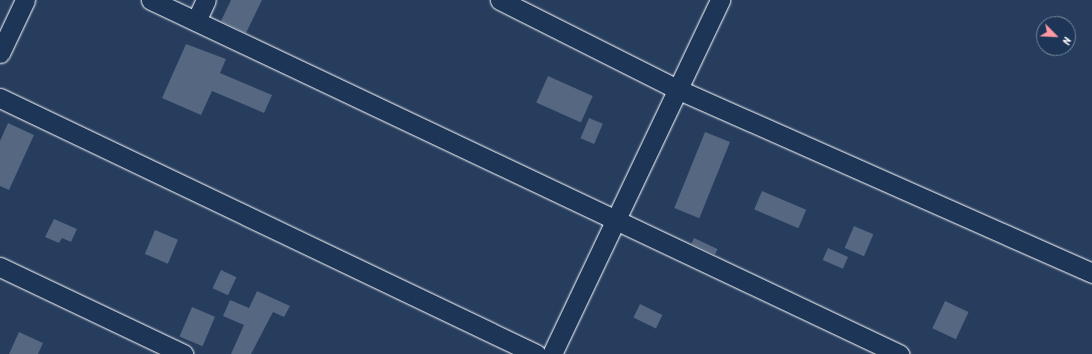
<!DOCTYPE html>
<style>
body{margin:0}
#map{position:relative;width:1092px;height:354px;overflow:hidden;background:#263d5e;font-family:Kalam,sans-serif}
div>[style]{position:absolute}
.building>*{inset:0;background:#556781;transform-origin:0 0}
.roads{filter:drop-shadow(0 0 1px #fff) drop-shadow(0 0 1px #fff)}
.minor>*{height:19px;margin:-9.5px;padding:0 9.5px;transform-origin:9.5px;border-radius:9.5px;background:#1d3557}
span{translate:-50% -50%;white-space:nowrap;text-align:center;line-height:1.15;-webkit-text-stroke:4px #1d3557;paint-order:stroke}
.north{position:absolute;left:1036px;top:16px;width:40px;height:40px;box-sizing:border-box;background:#1d3557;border:1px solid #77869a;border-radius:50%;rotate:114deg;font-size:11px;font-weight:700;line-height:16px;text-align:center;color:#fff}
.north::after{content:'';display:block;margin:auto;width:14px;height:18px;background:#ff9aa2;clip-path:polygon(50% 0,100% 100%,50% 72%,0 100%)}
</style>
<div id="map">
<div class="building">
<div style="clip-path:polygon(231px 0,262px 0,246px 33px,221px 21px)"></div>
<div style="clip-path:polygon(186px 44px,226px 59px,220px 73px,272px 95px,264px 113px,212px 91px,201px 115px,162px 98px)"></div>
<div style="left:548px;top:76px;width:49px;height:29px;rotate:24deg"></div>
<div style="left:589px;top:118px;width:15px;height:22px;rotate:23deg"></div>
<div style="clip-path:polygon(8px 123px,34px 135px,9px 190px,0 186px,0 141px)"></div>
<div style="left:705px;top:132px;width:27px;height:82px;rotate:22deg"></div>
<div style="left:762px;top:191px;width:48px;height:20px;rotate:23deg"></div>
<div style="clip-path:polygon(54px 219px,77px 229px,71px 242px,62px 238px,59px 243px,45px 237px)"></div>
<div style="left:854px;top:226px;width:21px;height:24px;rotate:23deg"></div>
<div style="left:155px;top:230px;width:25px;height:26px;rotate:23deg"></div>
<div style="left:694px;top:238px;width:26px;height:6px;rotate:25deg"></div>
<div style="left:828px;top:248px;width:22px;height:13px;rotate:24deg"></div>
<div style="left:221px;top:270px;width:17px;height:20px;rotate:25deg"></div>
<div style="clip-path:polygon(257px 291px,290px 306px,284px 317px,273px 312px,251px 354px,231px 354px,244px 325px,223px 316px,230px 300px,249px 308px)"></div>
<div style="left:945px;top:301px;width:26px;height:30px;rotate:25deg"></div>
<div style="left:640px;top:304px;width:25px;height:15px;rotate:26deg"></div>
<div style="left:192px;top:307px;width:25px;height:32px;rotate:23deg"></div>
<div style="clip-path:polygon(19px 332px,43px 343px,38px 354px,9px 354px)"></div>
</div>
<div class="roads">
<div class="minor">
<div style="left:151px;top:0;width:828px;rotate:25.33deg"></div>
<div style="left:500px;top:0;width:198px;rotate:26.7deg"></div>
<div style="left:677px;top:89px;width:454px;rotate:23.9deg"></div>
<div style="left:196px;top:21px;width:23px;rotate:-65deg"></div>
<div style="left:0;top:53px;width:59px;rotate:-64.7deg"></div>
<div style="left:0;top:98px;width:594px;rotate:25.53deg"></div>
<div style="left:0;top:267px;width:203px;rotate:25.4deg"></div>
<div style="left:552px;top:354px;width:392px;rotate:-64.6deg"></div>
</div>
</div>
<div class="north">N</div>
</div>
